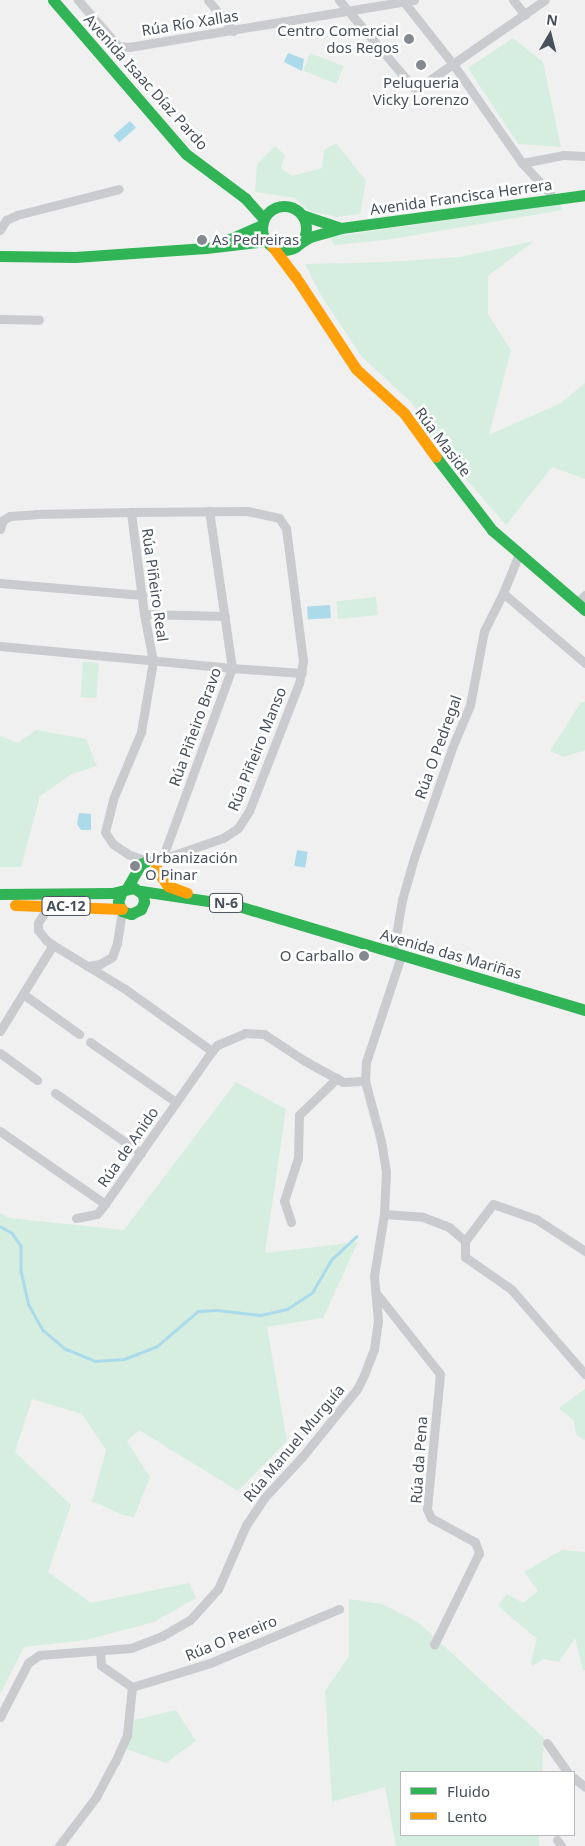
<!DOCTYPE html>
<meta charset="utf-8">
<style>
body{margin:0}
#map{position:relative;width:585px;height:1846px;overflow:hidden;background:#f0f0f0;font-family:"Noto Sans",sans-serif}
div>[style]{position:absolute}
.green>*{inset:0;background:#d5eee0;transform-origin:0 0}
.water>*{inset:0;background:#abdaea;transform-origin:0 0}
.stream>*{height:2.5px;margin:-1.25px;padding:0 1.25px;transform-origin:1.25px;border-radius:1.25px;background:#abdaea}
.street>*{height:9px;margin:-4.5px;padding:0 4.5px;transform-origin:4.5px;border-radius:4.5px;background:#cacbce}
.fast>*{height:11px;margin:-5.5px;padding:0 5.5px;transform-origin:5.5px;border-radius:5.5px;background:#30b455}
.fast>.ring{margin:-5.5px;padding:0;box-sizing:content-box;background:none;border:11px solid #30b455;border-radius:50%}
.slow>*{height:11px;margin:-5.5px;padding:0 5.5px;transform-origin:5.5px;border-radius:5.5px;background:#ff9f0a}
.dots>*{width:14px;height:14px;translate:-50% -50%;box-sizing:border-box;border:2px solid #fff;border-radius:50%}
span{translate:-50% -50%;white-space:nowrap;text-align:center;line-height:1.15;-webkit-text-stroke:5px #fff;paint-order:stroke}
.shield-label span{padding:1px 4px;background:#fff;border:1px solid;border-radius:4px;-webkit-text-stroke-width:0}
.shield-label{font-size:14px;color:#48515b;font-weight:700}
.street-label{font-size:15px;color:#48515b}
.poi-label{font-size:15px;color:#48515b}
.right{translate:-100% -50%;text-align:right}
.left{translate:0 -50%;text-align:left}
.legend{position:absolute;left:400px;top:1771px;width:175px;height:65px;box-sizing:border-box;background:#fff;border:1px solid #b6b9bd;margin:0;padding:6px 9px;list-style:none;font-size:15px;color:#48515b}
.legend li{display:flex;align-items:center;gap:10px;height:25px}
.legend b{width:25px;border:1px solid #b6b9bd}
.north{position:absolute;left:525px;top:10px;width:50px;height:50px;-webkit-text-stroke:4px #fff;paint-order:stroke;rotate:8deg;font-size:14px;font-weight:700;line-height:20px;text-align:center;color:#48515b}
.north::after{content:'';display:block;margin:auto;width:18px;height:22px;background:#48515b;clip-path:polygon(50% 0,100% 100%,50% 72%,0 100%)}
</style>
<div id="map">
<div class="green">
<div style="clip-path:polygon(513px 38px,543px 62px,561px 147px,518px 144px,468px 68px)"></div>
<div style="left:310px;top:53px;width:36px;height:19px;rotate:21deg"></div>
<div style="clip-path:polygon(336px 143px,366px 181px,360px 214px,337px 217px,309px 211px,295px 198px,255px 192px,257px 164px,275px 146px,285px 155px,281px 168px,292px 176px,322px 168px,324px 150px)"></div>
<div style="clip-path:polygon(560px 204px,563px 210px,385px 240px,334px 245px,330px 237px)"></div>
<div style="clip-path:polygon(534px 241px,488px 276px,488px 314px,511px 350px,489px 435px,561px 403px,585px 383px,585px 479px,552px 467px,506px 525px,454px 465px,411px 402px,362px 357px,320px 294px,305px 264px,389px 262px,460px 257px)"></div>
<div style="left:376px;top:597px;width:18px;height:40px;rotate:84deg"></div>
<div style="left:83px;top:662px;width:16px;height:35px;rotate:4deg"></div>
<div style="clip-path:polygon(581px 702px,585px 702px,585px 750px,564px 757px,550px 751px)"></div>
<div style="clip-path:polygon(36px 730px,86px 739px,97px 766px,72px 774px,40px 796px,21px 867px,0 867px,0 736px,18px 743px)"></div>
<div style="clip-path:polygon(236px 1082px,286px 1109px,265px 1253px,358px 1242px,323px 1318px,267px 1327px,287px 1441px,238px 1491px,139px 1430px,127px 1441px,150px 1477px,134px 1517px,123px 1515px,92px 1501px,106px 1450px,82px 1414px,32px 1399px,15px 1452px,71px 1505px,48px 1572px,91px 1603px,189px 1583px,196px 1598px,154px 1622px,86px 1640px,24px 1647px,0 1694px,0 1213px,9px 1218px,124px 1230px)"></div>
<div style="clip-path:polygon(585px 1389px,585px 1440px,576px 1435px,574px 1421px,559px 1408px)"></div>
<div style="clip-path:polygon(562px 1550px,585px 1552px,585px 1670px,583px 1670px,575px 1638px,559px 1662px,544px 1659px,532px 1666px,531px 1661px,537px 1639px,498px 1606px,507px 1594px,523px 1603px,538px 1591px,524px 1572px)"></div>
<div style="clip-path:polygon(349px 1599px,382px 1604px,418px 1622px,544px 1738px,542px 1772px,401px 1772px,401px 1835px,539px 1835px,539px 1846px,396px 1846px,385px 1787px,332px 1802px,325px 1691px,349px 1656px)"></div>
<div style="clip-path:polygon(176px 1710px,196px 1741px,166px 1763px,126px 1749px,134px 1720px)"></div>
</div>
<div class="water">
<div style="clip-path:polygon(288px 53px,304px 59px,302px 71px,284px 62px)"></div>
<div style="left:130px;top:121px;width:9px;height:22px;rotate:49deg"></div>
<div style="left:330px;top:605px;width:13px;height:23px;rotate:86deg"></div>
<div style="clip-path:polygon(79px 813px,91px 814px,91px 830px,81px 830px,77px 824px)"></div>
<div style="left:297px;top:850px;width:11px;height:16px;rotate:10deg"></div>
</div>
<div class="stream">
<div style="left:0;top:1226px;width:14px;rotate:30deg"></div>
<div style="left:12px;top:1233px;width:16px;rotate:55deg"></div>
<div style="left:21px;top:1246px;width:25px;rotate:90deg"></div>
<div style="left:21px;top:1271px;width:35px;rotate:77deg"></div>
<div style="left:29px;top:1305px;width:29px;rotate:61deg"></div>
<div style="left:43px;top:1330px;width:30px;rotate:40deg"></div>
<div style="left:66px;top:1349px;width:31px;rotate:22deg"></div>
<div style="left:95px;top:1361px;width:29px;rotate:-4deg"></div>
<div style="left:124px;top:1359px;width:34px;rotate:-21deg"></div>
<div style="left:156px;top:1347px;width:55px;rotate:-40.6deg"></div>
<div style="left:198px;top:1311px;width:19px;rotate:-3deg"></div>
<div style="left:217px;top:1310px;width:44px;rotate:6.5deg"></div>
<div style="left:261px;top:1315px;width:27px;rotate:-13deg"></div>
<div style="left:287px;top:1309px;width:30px;rotate:-33deg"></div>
<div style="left:312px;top:1293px;width:39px;rotate:-60deg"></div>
<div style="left:332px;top:1259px;width:33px;rotate:-43deg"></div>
</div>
<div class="street">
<div style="left:78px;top:0;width:61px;rotate:49deg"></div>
<div style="left:118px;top:46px;width:11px;rotate:5deg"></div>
<div style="left:129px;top:47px;width:289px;rotate:-9.4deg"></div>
<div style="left:208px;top:0;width:40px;rotate:51deg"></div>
<div style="left:339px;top:0;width:116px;rotate:49.6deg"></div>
<div style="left:414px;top:88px;width:11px;rotate:-22deg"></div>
<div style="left:424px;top:84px;width:147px;rotate:-34.8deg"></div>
<div style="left:513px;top:0;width:19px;rotate:51deg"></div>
<div style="left:404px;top:2px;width:79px;rotate:51.7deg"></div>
<div style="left:453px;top:64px;width:121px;rotate:55.1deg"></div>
<div style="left:522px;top:163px;width:41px;rotate:47deg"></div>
<div style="left:550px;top:193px;width:7px;rotate:63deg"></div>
<div style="left:522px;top:163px;width:43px;rotate:-10.8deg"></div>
<div style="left:564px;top:155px;width:21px;rotate:3deg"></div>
<div style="left:0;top:230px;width:12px;rotate:-59deg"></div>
<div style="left:6px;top:220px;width:12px;rotate:-24deg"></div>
<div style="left:17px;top:215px;width:105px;rotate:-14.3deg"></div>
<div style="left:0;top:319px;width:39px;rotate:1deg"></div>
<div style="left:0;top:529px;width:9px;rotate:-72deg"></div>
<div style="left:3px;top:520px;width:8px;rotate:-30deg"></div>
<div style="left:10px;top:516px;width:26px;rotate:-4deg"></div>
<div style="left:36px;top:514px;width:95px;rotate:-1.2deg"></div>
<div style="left:131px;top:512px;width:116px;rotate:-0.5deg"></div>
<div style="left:247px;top:511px;width:33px;rotate:12deg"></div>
<div style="left:279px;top:518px;width:12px;rotate:55deg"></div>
<div style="left:286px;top:528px;width:134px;rotate:82.7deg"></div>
<div style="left:303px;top:661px;width:22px;rotate:100deg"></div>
<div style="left:299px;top:683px;width:137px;rotate:111.3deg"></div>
<div style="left:249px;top:811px;width:20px;rotate:123deg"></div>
<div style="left:238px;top:828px;width:18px;rotate:146deg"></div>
<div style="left:223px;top:838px;width:65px;rotate:161deg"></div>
<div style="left:162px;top:859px;width:15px;rotate:172deg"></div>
<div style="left:147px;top:861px;width:20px;rotate:-160deg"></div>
<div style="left:128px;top:854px;width:18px;rotate:-146deg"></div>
<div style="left:113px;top:844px;width:14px;rotate:-124deg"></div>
<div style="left:105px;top:832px;width:34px;rotate:-76deg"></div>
<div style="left:113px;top:799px;width:73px;rotate:-67.3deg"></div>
<div style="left:141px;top:732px;width:72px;rotate:-80.4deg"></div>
<div style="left:153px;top:661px;width:48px;rotate:-100.8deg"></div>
<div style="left:144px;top:614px;width:103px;rotate:-97.3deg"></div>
<div style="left:0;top:583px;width:143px;rotate:4.8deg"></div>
<div style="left:503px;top:593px;width:108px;rotate:40.5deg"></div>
<div style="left:577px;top:602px;width:11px;rotate:-41deg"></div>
<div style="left:144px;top:614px;width:81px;rotate:1.4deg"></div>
<div style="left:0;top:646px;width:233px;rotate:5.4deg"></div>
<div style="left:232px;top:668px;width:70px;rotate:4.1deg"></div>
<div style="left:162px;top:859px;width:203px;rotate:-69.9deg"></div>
<div style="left:232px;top:668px;width:159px;rotate:-98.3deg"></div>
<div style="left:44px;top:913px;width:12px;rotate:121deg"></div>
<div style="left:38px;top:923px;width:7px;rotate:90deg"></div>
<div style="left:38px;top:930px;width:13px;rotate:51deg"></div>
<div style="left:46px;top:940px;width:9px;rotate:36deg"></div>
<div style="left:393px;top:953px;width:54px;rotate:-80.4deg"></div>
<div style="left:402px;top:900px;width:44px;rotate:-74.1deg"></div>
<div style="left:414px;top:858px;width:116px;rotate:-70.9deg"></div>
<div style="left:452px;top:748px;width:47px;rotate:-67.3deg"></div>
<div style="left:470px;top:705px;width:75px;rotate:-79.3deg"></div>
<div style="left:484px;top:631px;width:42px;rotate:-63.4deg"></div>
<div style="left:503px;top:593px;width:42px;rotate:-67.7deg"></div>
<div style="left:87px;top:966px;width:13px;rotate:-9deg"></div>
<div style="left:100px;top:964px;width:14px;rotate:-30deg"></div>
<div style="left:112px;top:957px;width:15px;rotate:-70deg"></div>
<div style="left:117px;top:943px;width:32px;rotate:-81deg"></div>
<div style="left:23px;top:994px;width:69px;rotate:35.5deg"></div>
<div style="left:0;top:1031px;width:101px;rotate:-58.4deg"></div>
<div style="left:53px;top:945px;width:84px;rotate:31.4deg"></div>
<div style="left:125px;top:989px;width:107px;rotate:35.5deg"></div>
<div style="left:212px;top:1051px;width:187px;rotate:125deg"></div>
<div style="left:105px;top:1204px;width:128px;rotate:-145.2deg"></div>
<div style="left:90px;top:1042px;width:105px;rotate:34.9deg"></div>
<div style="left:212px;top:1051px;width:8px;rotate:-50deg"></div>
<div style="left:217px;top:1045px;width:30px;rotate:-23deg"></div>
<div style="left:245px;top:1033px;width:19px;rotate:3deg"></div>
<div style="left:264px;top:1034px;width:49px;rotate:33.4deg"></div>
<div style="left:305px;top:1061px;width:43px;rotate:28.9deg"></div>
<div style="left:343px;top:1082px;width:22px;rotate:-3deg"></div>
<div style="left:0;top:1053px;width:46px;rotate:36.1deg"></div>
<div style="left:55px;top:1093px;width:105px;rotate:34.9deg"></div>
<div style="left:384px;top:1214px;width:39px;rotate:4deg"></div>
<div style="left:423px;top:1217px;width:28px;rotate:21deg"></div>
<div style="left:449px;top:1227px;width:21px;rotate:41deg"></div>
<div style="left:76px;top:1218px;width:21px;rotate:-11deg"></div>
<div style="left:97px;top:1214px;width:13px;rotate:-51deg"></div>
<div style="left:291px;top:1222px;width:22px;rotate:-108deg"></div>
<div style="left:284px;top:1201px;width:45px;rotate:-72deg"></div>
<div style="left:298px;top:1158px;width:43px;rotate:-88.7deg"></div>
<div style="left:299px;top:1115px;width:53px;rotate:-44.2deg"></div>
<div style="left:465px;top:1241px;width:16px;rotate:90deg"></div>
<div style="left:465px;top:1257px;width:56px;rotate:34.8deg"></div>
<div style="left:511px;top:1289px;width:113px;rotate:49deg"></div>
<div style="left:465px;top:1241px;width:46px;rotate:-52.9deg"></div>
<div style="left:493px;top:1204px;width:46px;rotate:19.2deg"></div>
<div style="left:536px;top:1219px;width:59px;rotate:33.1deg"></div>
<div style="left:376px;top:1293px;width:103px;rotate:51.7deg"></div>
<div style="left:440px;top:1374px;width:136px;rotate:95.5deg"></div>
<div style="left:427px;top:1509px;width:10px;rotate:66deg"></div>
<div style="left:431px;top:1518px;width:50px;rotate:28.6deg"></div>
<div style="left:475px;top:1542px;width:12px;rotate:70deg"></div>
<div style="left:479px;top:1553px;width:102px;rotate:116.1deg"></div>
<div style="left:132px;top:1687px;width:82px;rotate:-17.1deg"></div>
<div style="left:210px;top:1663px;width:140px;rotate:-22.7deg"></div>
<div style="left:0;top:1717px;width:61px;rotate:-62.6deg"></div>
<div style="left:28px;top:1663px;width:14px;rotate:-36deg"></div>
<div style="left:39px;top:1655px;width:92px;rotate:-4.4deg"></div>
<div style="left:131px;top:1648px;width:33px;rotate:-21deg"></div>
<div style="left:162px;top:1636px;width:32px;rotate:-30deg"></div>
<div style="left:190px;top:1620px;width:42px;rotate:-47.9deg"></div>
<div style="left:218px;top:1589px;width:70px;rotate:-66.4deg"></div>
<div style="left:246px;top:1525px;width:32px;rotate:-56deg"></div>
<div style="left:264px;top:1498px;width:56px;rotate:-47.2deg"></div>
<div style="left:302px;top:1457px;width:87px;rotate:-51deg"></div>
<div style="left:357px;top:1389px;width:16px;rotate:-63deg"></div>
<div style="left:364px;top:1375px;width:28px;rotate:-69deg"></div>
<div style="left:374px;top:1349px;width:28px;rotate:-82deg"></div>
<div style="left:378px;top:1321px;width:45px;rotate:-95.1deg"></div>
<div style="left:374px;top:1276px;width:63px;rotate:-80.8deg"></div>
<div style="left:384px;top:1214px;width:42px;rotate:-87.3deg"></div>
<div style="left:386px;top:1172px;width:31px;rotate:-99deg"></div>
<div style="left:381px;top:1141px;width:62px;rotate:-104.9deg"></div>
<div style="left:365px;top:1081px;width:19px;rotate:-87deg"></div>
<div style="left:366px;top:1062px;width:112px;rotate:-71.7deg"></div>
<div style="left:547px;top:1743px;width:35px;rotate:55deg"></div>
<div style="left:574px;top:1778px;width:14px;rotate:39deg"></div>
<div style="left:557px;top:1840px;width:7px;rotate:56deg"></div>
<div style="left:59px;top:1846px;width:61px;rotate:-52.9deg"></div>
<div style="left:96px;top:1797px;width:40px;rotate:-62deg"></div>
<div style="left:115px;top:1762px;width:30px;rotate:-66deg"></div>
<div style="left:127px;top:1735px;width:48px;rotate:-84.1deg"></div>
<div style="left:132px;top:1687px;width:38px;rotate:-145deg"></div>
<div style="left:101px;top:1665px;width:14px;rotate:-94deg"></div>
</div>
<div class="fast">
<div style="left:53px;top:0;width:203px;rotate:49.2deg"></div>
<div style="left:186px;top:154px;width:74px;rotate:36.7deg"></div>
<div style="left:245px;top:198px;width:28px;rotate:48deg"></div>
<div class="ring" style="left:262px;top:206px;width:33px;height:33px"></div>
<div style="left:302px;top:215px;width:41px;rotate:18.4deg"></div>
<div style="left:223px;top:242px;width:43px;rotate:-23.6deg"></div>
<div style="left:300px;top:243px;width:12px;rotate:-31deg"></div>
<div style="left:310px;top:237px;width:32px;rotate:-16deg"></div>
<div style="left:341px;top:228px;width:246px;rotate:-7.7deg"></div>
<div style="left:0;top:256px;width:75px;rotate:0.8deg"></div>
<div style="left:75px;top:257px;width:131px;rotate:-3.9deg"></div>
<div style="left:206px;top:248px;width:60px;rotate:-6.7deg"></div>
<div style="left:436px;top:457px;width:92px;rotate:52.5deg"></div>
<div style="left:492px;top:530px;width:123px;rotate:40.7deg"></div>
<div style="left:127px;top:888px;width:28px;rotate:-60deg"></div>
<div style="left:141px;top:864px;width:7px;rotate:-27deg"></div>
<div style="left:141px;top:891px;width:95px;rotate:8.5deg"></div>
<div style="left:235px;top:905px;width:365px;rotate:16.7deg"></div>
<div style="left:0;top:894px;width:112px;rotate:-0.5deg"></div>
<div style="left:112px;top:893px;width:23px;rotate:-13deg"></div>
<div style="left:134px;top:888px;width:11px;rotate:34deg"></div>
<div style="left:143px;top:894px;width:8px;rotate:83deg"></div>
<div style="left:144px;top:902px;width:8px;rotate:113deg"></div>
<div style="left:141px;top:909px;width:11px;rotate:153deg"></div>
<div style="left:131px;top:914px;width:9px;rotate:-162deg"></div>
<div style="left:122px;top:911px;width:10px;rotate:-114deg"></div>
<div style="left:118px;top:902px;width:12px;rotate:-70deg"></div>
</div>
<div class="slow">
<div style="left:272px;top:246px;width:38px;rotate:53deg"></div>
<div style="left:295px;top:276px;width:111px;rotate:56.7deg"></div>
<div style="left:356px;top:369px;width:65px;rotate:42.5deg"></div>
<div style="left:404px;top:413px;width:54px;rotate:54deg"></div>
<div style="left:156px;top:860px;width:9px;rotate:90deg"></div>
<div style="left:156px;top:869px;width:21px;rotate:55deg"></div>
<div style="left:168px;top:886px;width:20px;rotate:20deg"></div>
<div style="left:15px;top:905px;width:107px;rotate:2.1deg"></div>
</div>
<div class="dots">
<div style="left:409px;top:39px;background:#83898f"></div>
<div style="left:421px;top:65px;background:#83898f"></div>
<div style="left:202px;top:240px;background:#83898f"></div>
<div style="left:135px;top:866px;background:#83898f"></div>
<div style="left:364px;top:956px;background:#83898f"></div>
</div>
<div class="shield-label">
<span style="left:226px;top:903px">N-6</span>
<span style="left:66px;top:906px">AC-12</span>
</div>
<div class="street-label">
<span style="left:190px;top:23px;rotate:-9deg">Rúa Río Xallas</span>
<span style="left:146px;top:82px;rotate:48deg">Avenida Isaac Díaz Pardo</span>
<span style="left:461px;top:197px;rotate:-8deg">Avenida Francisca Herrera</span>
<span style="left:443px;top:442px;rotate:53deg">Rúa Maside</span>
<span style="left:155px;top:585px;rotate:82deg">Rúa Piñeiro Real</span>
<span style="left:195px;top:727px;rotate:-70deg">Rúa Piñeiro Bravo</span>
<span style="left:438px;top:747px;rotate:-70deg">Rúa O Pedregal</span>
<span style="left:257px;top:749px;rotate:-68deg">Rúa Piñeiro Manso</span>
<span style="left:451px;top:954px;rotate:16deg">Avenida das Mariñas</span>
<span style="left:128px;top:1147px;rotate:-55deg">Rúa de Anido</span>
<span style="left:294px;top:1443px;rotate:-50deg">Rúa Manuel Murguía</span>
<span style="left:419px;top:1460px;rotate:-86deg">Rúa da Pena</span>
<span style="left:231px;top:1638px;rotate:-22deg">Rúa O Pereiro</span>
</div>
<div class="poi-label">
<span class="right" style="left:399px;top:39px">Centro Comercial<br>dos Regos</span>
<span style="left:421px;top:91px">Peluqueria<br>Vicky Lorenzo</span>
<span class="left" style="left:212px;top:240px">As Pedreiras</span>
<span class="left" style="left:145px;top:866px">Urbanización<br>O Pinar</span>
<span class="right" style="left:354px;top:956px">O Carballo</span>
</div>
<ul class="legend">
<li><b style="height:6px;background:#30b455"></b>Fluido</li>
<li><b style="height:6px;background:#ff9f0a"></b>Lento</li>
</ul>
<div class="north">N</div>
</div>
